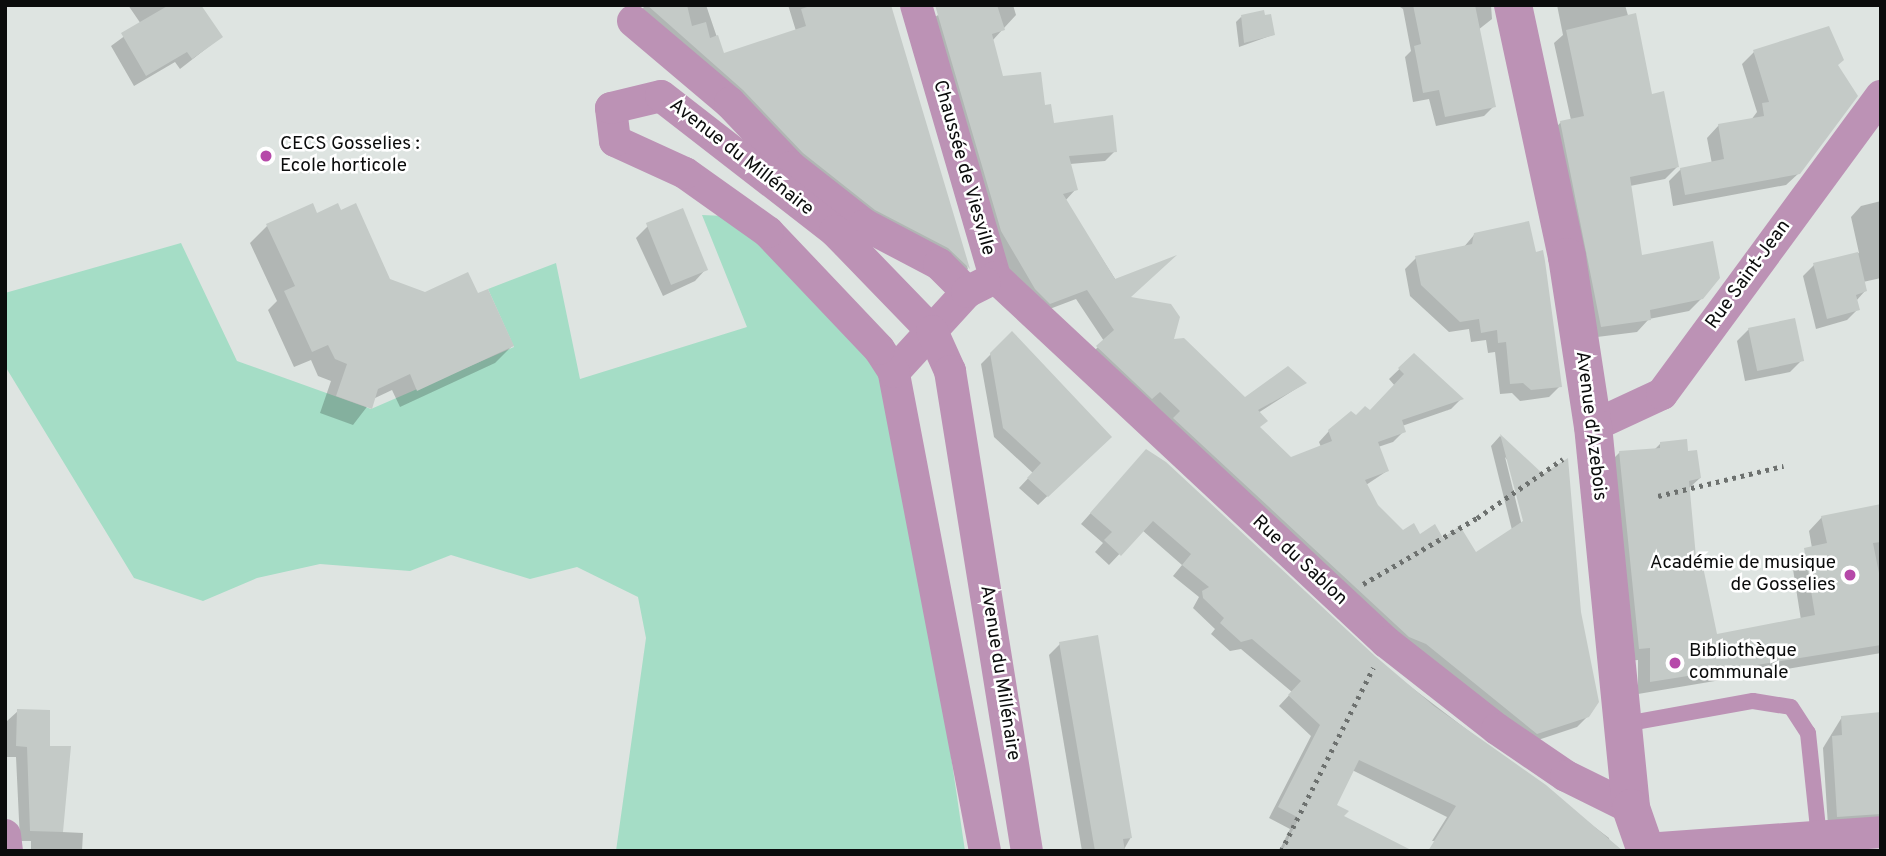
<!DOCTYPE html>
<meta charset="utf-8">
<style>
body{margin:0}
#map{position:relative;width:1886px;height:856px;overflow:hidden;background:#dee4e1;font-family:Overpass,sans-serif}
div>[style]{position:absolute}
.green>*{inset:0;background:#a5ddc6}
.shadow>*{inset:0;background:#0003}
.building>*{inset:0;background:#c4cac7;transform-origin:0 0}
.path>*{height:4.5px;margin-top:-2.25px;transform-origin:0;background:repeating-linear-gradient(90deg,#6d716f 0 3.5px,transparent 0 8.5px)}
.service>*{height:16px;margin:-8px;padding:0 8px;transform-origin:8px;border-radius:8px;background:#bc92b5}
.minor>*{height:32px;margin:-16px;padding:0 16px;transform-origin:16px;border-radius:16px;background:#bc92b5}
.tertiary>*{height:38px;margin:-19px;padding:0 19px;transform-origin:19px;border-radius:19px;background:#bc92b5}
.dots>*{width:19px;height:19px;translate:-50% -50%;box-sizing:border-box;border:4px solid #fff;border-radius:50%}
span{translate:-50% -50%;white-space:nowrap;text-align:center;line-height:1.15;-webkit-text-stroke:5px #fff;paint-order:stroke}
.poi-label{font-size:19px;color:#0b0c0c}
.left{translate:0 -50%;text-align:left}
.right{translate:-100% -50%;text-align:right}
.street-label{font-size:19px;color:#0b0c0c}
.frame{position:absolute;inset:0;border:7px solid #0b0c0c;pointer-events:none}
</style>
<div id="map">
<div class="green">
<div style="clip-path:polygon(702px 215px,747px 217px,897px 389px,965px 851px,616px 851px,646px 638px,638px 597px,577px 567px,530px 579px,451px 555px,410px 571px,320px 564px,257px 578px,203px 601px,134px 578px,5px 366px,5px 293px,181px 243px,237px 361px,371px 409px,514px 347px,488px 289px,556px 263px,580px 379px,747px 327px)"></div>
</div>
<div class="shadow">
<div style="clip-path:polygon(128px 5px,199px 5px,221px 37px,180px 69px,175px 62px,134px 86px,111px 46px,141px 24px)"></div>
<div style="clip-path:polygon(646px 5px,706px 5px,723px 55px,796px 31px,788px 5px,889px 5px,968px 269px,960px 277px,866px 218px,638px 13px)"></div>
<div style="clip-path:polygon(evenodd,954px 5px,1013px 5px,1016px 15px,992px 41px,1002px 78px,1044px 107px,1053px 125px,1115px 151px,1105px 161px,1070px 164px,1076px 189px,1065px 201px,1128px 299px,1172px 341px,1245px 399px,1305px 383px,1258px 413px,1259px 428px,1291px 459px,1321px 447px,1319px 442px,1329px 431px,1370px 413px,1395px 386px,1389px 379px,1414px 355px,1461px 399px,1451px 409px,1402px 426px,1404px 431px,1393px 442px,1378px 447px,1387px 471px,1366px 485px,1376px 506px,1402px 532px,1443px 541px,1476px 554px,1512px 530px,1491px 446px,1500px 436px,1543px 476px,1588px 716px,1577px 727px,1526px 744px,1416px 654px,1087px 358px,1104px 341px,1076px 299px,1039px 313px,1025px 300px,991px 241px,927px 22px,954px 5px,1505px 457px,1509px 462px,1526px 529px,1523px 530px,1505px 457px)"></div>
<div style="clip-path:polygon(1397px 5px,1491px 5px,1492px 19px,1478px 30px,1494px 106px,1484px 116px,1436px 126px,1429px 99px,1413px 102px,1405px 57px,1411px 51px,1403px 9px)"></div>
<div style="clip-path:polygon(1557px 5px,1625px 5px,1651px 96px,1677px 167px,1665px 179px,1630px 186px,1640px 257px,1702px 298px,1689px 311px,1649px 319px,1637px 332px,1589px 338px,1549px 135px,1561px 122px,1571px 120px,1554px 43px,1563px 35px)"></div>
<div style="clip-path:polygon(1241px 17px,1273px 35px,1239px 47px,1236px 22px)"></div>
<div style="clip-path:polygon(1754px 52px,1836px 65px,1799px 173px,1786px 185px,1673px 206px,1669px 181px,1681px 169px,1712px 164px,1707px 138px,1719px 125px,1751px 120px,1757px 112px,1742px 64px)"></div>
<div style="clip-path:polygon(1881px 201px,1881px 278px,1863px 282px,1865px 291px,1856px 301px,1858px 309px,1847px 320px,1816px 329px,1803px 276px,1814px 265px,1859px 253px,1851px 217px,1861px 206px)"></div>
<div style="clip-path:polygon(317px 215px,389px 280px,425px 294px,477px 295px,512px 346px,495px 363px,400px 407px,392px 390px,373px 399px,353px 425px,320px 413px,331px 381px,318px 376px,311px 360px,294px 367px,268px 310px,277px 301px,250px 243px,267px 226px)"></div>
<div style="clip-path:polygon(648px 226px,706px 269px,695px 281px,663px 296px,636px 238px)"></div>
<div style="clip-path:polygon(1474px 235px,1534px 254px,1560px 386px,1549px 397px,1520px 401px,1512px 393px,1500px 394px,1495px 352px,1488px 353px,1486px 340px,1471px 342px,1469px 329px,1449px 332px,1410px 296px,1405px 269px,1416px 258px,1463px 248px)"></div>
<div style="clip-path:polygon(1749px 329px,1802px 360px,1790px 372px,1745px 381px,1737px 341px)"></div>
<div style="clip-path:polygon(1012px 333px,1109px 437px,1038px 505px,1019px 488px,1033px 473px,994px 437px,981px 364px)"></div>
<div style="clip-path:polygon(1660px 444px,1686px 453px,1700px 478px,1688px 489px,1695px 559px,1715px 636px,1801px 620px,1792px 563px,1812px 548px,1809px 531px,1822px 517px,1881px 505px,1881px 653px,1638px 694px,1638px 660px,1626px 661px,1607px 465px,1620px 452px,1654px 450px)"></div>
<div style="clip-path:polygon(1136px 462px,1373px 658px,1609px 838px,1611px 851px,1468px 838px,1432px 841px,1447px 817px,1352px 770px,1335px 806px,1341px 816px,1409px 851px,1279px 851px,1290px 829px,1269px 818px,1311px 736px,1279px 706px,1292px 692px,1241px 649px,1230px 651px,1211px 634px,1215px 629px,1193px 608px,1199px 597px,1173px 576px,1182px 565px,1142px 530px,1109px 565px,1095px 552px,1103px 543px,1081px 524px)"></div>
<div style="clip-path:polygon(1060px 644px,1131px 837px,1123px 851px,1082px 851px,1049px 655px)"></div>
<div style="clip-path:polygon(18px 711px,48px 748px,62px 832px,83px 833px,82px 851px,31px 851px,31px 841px,20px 841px,16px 757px,6px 757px,7px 721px)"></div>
<div style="clip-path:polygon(1842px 717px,1881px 727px,1881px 827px,1828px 826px,1823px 748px)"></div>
</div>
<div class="building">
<div style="clip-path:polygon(169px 5px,201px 5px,223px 37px,192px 59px,187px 52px,146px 76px,121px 33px)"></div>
<div style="clip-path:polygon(647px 5px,687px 5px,692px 26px,706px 22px,710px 38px,718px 35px,724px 53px,806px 26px,801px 9px,813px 5px,891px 5px,970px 269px,948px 248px,875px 210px,803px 153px,743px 90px)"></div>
<div style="clip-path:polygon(935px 5px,997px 5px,1005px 30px,992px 34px,1003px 76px,1041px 72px,1045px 105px,1051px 104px,1054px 123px,1113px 115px,1117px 152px,1069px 156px,1078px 190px,1063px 194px,1115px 279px,1177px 255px,1131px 297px,1171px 304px,1180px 317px,1174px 339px,1184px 338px,1245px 397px,1288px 366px,1307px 383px,1258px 410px,1268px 421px,1260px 427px,1291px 457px,1332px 441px,1328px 430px,1351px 411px,1356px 415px,1365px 406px,1370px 410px,1404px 374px,1398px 368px,1414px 353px,1464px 399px,1402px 420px,1406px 432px,1378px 442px,1389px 471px,1365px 480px,1378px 505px,1403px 530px,1414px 523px,1420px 534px,1435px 524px,1443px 538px,1460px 526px,1476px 552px,1523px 521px,1500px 434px,1543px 474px,1568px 458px,1581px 612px,1599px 702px,1589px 717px,1537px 734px,1426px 644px,1409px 637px,1173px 418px,1180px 411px,1160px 392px,1152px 399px,1096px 346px,1114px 330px,1087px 290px,1050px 304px,1035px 289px,1001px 231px)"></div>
<div style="clip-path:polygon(1413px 5px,1475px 5px,1496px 107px,1445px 117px,1439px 90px,1423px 93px,1414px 46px,1421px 44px)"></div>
<div style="clip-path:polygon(1264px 10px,1265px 15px,1271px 14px,1275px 35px,1244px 43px,1241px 15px)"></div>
<div style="clip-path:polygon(1636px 13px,1652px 94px,1664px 91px,1679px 167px,1630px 177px,1642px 255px,1713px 241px,1720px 278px,1703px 299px,1650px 310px,1651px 320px,1601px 327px,1560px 121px,1584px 116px,1566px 30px)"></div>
<div style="clip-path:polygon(1829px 26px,1844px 60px,1838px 65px,1858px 96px,1800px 174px,1685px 195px,1680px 168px,1724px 159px,1718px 124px,1764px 116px,1762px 103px,1769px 102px,1753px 50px)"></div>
<div style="clip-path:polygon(313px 203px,317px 213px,338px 203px,341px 210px,356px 203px,390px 279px,425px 292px,468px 272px,478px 293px,488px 289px,514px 346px,417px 391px,410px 374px,378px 389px,372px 409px,336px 396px,347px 364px,335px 359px,328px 345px,312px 352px,284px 291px,295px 286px,266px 224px)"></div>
<div style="left:683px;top:208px;width:67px;height:40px;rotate:68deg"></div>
<div style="clip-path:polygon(1529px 221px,1536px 252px,1543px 250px,1545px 261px,1562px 387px,1531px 390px,1523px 383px,1510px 384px,1506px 342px,1498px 343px,1497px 330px,1481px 333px,1479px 319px,1460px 322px,1421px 285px,1415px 256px,1472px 244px,1474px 233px)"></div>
<div style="clip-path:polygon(1858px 252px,1867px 291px,1856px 295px,1860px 310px,1827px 319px,1813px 263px)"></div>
<div style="left:1795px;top:318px;width:44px;height:48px;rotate:78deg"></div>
<div style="clip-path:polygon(1012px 331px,1112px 437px,1048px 497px,1027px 478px,1041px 463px,1003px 428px,990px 353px)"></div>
<div style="clip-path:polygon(1687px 439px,1688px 451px,1697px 450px,1701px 478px,1689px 481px,1696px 557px,1701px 557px,1717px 634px,1815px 615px,1804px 548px,1827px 543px,1821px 516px,1881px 504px,1881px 542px,1873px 543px,1881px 583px,1881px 645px,1650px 682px,1650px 648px,1639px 649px,1619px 451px,1660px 448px,1660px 442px)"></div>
<div style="clip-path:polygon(1146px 449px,1166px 462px,1375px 656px,1434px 706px,1546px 785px,1623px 851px,1428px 851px,1456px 806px,1359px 760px,1337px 805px,1349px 811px,1344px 816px,1413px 851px,1282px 851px,1299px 818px,1278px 807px,1320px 725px,1288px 695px,1301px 681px,1252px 639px,1241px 642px,1220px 623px,1224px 618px,1203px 598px,1202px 591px,1209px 587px,1182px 565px,1191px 554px,1153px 521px,1121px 556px,1104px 540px,1112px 532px,1090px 513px)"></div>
<div style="clip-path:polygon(1098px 635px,1132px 838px,1123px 839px,1125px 851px,1095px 851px,1059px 642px)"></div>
<div style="clip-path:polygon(17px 709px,50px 710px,50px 746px,71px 746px,63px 832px,30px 831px,27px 747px,16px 746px)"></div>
<div style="clip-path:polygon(1881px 712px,1881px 814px,1837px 817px,1832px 736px,1842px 735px,1841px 716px)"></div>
</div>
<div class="path">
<div style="left:1658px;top:496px;width:129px;rotate:-13.5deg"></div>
<div style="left:1363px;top:584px;width:132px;rotate:-30.1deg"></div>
<div style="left:1477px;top:518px;width:104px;rotate:-34.5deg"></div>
<div style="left:1281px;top:851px;width:205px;rotate:-63.3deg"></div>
</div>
<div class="service">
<div style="left:1625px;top:724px;width:130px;rotate:-10.2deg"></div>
<div style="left:1753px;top:701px;width:38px;rotate:9deg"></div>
<div style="left:1791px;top:707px;width:31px;rotate:57deg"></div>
<div style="left:1808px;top:733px;width:105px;rotate:84deg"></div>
</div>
<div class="minor">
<div style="left:916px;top:5px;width:283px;rotate:73.8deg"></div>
<div style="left:633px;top:21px;width:127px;rotate:40.2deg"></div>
<div style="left:730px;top:103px;width:88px;rotate:46.4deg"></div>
<div style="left:791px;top:167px;width:94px;rotate:38.1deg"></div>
<div style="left:865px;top:225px;width:84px;rotate:27.8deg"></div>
<div style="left:939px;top:264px;width:40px;rotate:45deg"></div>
<div style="left:995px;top:277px;width:535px;rotate:43.03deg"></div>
<div style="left:1386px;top:642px;width:141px;rotate:38.1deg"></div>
<div style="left:1497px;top:729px;width:83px;rotate:34.3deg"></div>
<div style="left:1566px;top:776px;width:72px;rotate:26.2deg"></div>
<div style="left:894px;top:372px;width:108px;rotate:-47.6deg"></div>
<div style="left:967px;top:292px;width:20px;rotate:-27deg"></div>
<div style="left:1593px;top:426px;width:76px;rotate:-24.9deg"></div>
<div style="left:1662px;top:394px;width:370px;rotate:-53.7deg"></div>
<div style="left:5px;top:835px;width:16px;rotate:83deg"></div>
<div style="left:1646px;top:849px;width:236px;rotate:-4.1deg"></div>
<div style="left:985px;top:851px;width:488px;rotate:-100.8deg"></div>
<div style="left:894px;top:372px;width:27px;rotate:-123deg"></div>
<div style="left:879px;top:349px;width:161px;rotate:-133.5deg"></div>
<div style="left:768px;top:232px;width:102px;rotate:-144.6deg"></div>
<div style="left:685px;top:173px;width:77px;rotate:-155.4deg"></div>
<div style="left:615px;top:141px;width:33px;rotate:-97deg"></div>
<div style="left:611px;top:108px;width:51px;rotate:-13.5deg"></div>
<div style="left:661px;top:96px;width:220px;rotate:37.8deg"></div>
<div style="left:835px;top:231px;width:139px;rotate:45.9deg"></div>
<div style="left:932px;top:331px;width:44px;rotate:65.8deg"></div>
<div style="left:950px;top:371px;width:486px;rotate:80.9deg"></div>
</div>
<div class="tertiary">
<div style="left:1513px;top:5px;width:258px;rotate:77.9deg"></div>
<div style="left:1567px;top:257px;width:171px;rotate:81.3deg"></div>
<div style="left:1593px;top:426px;width:384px;rotate:84.3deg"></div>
<div style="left:1631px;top:808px;width:46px;rotate:70.8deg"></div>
</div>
<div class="dots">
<div style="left:266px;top:156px;background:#b649a9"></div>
<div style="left:1850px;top:575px;background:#b649a9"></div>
<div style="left:1675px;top:663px;background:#b649a9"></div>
</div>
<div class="poi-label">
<span class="left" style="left:280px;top:156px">CECS Gosselies :<br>Ecole horticole</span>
<span class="right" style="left:1836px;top:575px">Académie de musique<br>de Gosselies</span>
<span class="left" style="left:1689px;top:663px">Bibliothèque<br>communale</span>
</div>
<div class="street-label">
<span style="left:741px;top:158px;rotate:38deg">Avenue du Millénaire</span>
<span style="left:963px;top:168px;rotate:74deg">Chaussée de Viesville</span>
<span style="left:1749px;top:275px;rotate:-54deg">Rue Saint-Jean</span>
<span style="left:1590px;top:426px;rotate:83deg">Avenue d'Azebois</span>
<span style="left:1299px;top:561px;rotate:43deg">Rue du Sablon</span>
<span style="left:999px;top:673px;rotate:81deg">Avenue du Millénaire</span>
</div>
<div class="frame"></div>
</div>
